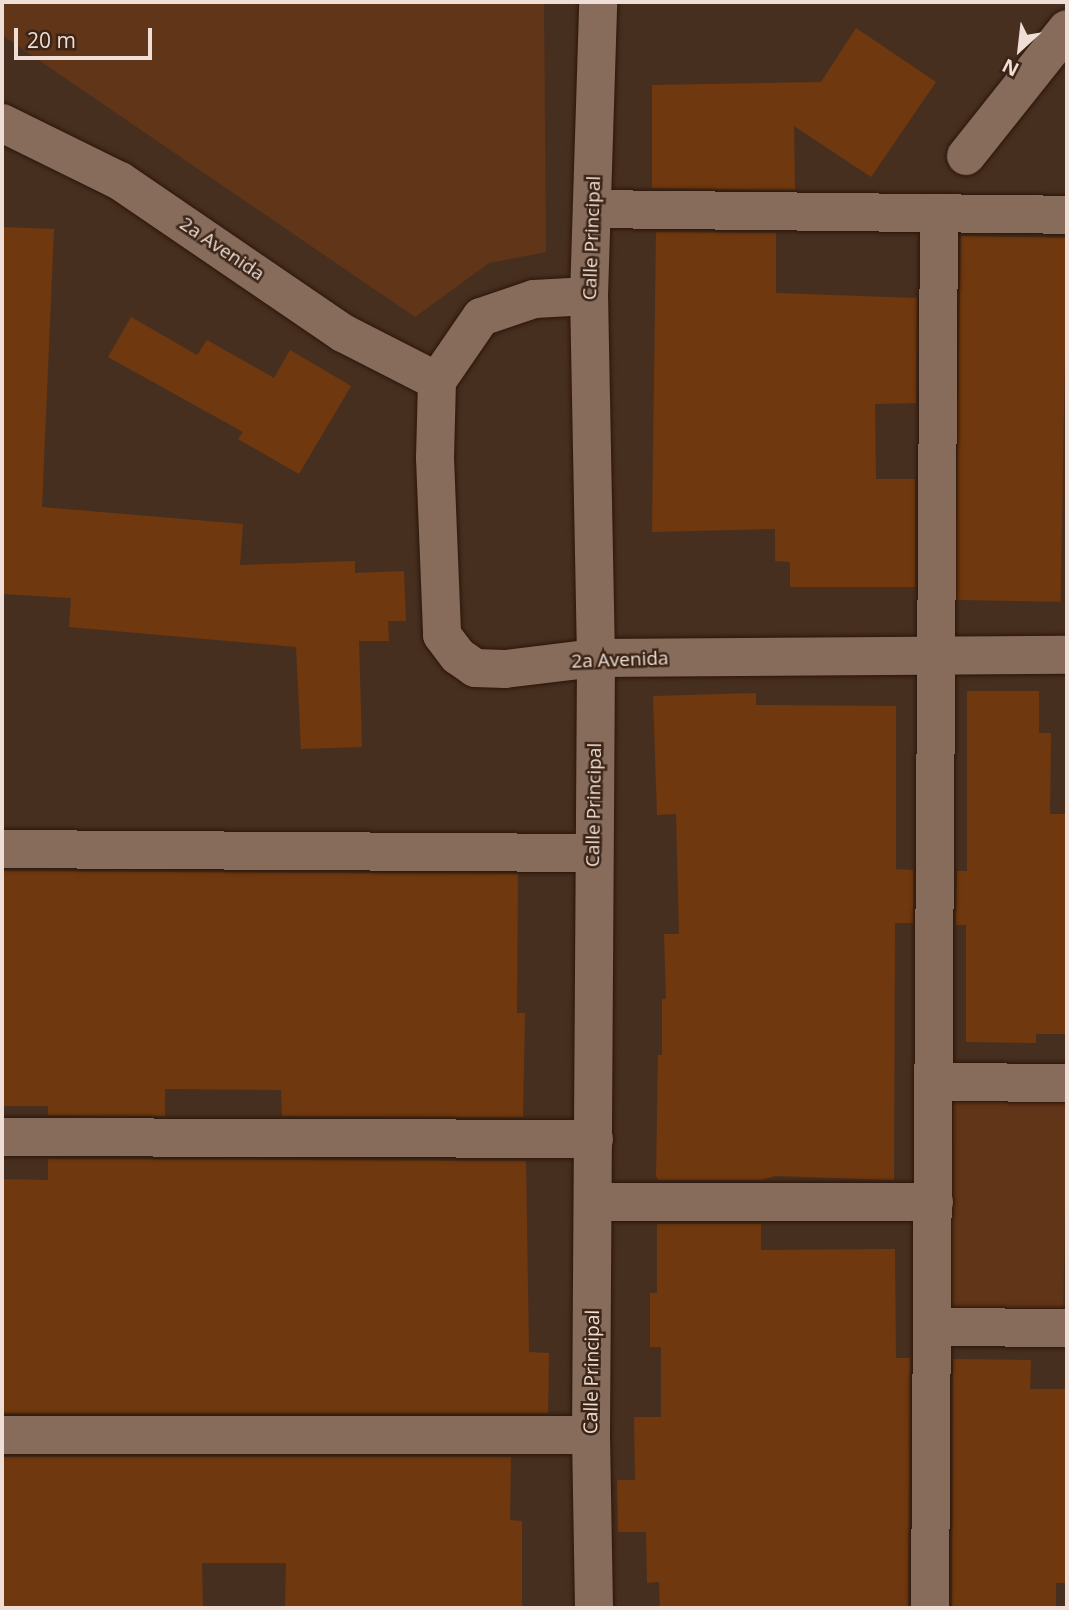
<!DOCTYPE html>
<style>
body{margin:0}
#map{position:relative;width:1069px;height:1610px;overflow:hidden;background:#472f20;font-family:"Open Sans",sans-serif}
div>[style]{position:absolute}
.green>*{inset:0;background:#613517;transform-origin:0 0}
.building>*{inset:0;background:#70380e;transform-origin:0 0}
.roads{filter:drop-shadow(0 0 2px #2c1608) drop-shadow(0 0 2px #2c1608)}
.minor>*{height:38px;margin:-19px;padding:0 19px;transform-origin:19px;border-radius:19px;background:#876c5c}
span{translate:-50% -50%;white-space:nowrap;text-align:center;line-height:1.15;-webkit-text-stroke:5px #3c2517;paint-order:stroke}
.street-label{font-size:19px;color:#eeded5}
.frame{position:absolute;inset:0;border:4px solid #eeded5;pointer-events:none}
.north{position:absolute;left:985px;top:14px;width:70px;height:70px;-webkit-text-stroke:5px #3c2517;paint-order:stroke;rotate:207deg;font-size:19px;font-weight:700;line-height:28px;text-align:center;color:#eeded5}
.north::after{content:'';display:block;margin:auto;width:24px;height:32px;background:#eeded5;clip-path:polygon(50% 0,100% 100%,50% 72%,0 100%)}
.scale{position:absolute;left:14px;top:28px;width:138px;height:32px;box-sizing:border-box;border:4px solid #eeded5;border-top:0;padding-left:9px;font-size:21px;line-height:24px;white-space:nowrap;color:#eeded5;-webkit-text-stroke:5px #3c2517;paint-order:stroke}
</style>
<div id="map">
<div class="green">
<div style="clip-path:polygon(2px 2px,544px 2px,546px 252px,489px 263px,415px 317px,2px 35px)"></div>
<div style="left:953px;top:1098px;width:114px;height:212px;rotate:1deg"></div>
</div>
<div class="building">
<div style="clip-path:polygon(856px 28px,936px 82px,871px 177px,794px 126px,795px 190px,652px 188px,652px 85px,821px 82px)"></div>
<div style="clip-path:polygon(2px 227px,54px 229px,42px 507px,243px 524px,240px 565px,355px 561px,355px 573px,404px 571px,406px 621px,388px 621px,389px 641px,359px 641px,362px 747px,301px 749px,296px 647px,69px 627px,71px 598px,2px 594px)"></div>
<div style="clip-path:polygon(656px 232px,776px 233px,776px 293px,917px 298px,916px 403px,875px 404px,876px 479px,915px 479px,915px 587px,790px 587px,790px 562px,775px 561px,775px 529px,652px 532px)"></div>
<div style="left:961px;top:236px;width:106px;height:364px;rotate:1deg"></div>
<div style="clip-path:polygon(131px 317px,197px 355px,207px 340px,274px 378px,290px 350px,351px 386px,299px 474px,238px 439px,243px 432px,108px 357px)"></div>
<div style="clip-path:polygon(967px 691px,1039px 691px,1039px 733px,1051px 733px,1050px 814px,1067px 814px,1067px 1034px,1036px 1034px,1036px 1043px,966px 1042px,966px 925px,956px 925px,957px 871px,967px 871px)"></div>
<div style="clip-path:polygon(756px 693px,756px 705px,896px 706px,896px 869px,913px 870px,913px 923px,895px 923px,894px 1180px,775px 1176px,761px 1180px,658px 1180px,656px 1176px,658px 1055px,662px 1055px,662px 999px,666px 999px,664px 934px,679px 934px,676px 814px,657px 815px,653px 696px)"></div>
<div style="clip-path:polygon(2px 871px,518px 874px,517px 1013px,525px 1013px,523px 1117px,282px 1116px,281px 1090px,165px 1089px,165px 1116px,48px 1115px,48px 1106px,2px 1106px)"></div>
<div style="clip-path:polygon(48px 1159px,526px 1161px,529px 1352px,549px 1353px,548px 1413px,2px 1413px,2px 1179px,48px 1180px)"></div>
<div style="clip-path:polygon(657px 1224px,761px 1224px,761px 1250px,895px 1249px,896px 1358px,910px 1358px,908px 1608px,660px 1608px,659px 1582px,647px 1583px,646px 1532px,618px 1532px,617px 1480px,635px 1480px,634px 1417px,661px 1417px,661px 1347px,650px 1347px,650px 1293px,657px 1293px)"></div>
<div style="clip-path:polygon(953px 1359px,1031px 1360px,1030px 1389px,1067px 1389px,1067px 1583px,1056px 1583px,1056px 1608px,952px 1608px)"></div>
<div style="clip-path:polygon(2px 1457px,511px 1457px,510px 1520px,522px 1521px,522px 1608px,285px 1608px,286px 1563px,202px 1563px,203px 1608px,2px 1608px)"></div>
</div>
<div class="roads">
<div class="minor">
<div style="left:2px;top:123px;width:131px;rotate:26.2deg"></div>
<div style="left:120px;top:181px;width:270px;rotate:34.3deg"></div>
<div style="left:343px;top:333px;width:106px;rotate:27.1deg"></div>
<div style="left:966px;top:156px;width:162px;rotate:-51.5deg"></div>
<div style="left:592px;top:209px;width:475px;rotate:0.7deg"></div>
<div style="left:589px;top:296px;width:55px;rotate:176.9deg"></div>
<div style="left:534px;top:299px;width:56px;rotate:161.2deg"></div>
<div style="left:481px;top:317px;width:78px;rotate:124.5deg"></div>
<div style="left:437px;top:381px;width:77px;rotate:91.5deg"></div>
<div style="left:435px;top:458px;width:177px;rotate:87.7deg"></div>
<div style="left:442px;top:635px;width:26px;rotate:53deg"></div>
<div style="left:458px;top:656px;width:21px;rotate:35deg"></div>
<div style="left:475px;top:668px;width:30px;rotate:2deg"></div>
<div style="left:505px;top:669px;width:92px;rotate:-6.9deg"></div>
<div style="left:596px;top:658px;width:471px;rotate:-0.4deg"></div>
<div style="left:2px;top:849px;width:592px;rotate:0.39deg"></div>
<div style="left:935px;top:1082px;width:132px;rotate:0.4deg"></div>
<div style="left:2px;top:1137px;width:592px;rotate:0.19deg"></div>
<div style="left:595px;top:1202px;width:339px"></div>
<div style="left:932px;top:1327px;width:135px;rotate:0.4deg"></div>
<div style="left:2px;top:1435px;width:589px"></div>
<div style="left:594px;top:1608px;width:173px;rotate:-91deg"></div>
<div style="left:591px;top:1435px;width:777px;rotate:-89.63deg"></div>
<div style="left:596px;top:658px;width:362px;rotate:-91.1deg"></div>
<div style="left:589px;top:296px;width:294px;rotate:-88.2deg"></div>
<div style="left:930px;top:1608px;width:1395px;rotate:-89.63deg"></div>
</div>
</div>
<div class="street-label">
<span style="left:592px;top:238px;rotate:-88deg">Calle Principal</span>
<span style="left:222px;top:249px;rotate:34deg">2a Avenida</span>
<span style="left:620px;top:660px;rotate:-2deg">2a Avenida</span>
<span style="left:594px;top:805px;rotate:-89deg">Calle Principal</span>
<span style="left:592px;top:1372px;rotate:-89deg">Calle Principal</span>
</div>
<div class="frame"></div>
<div class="north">N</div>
<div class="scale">20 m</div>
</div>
